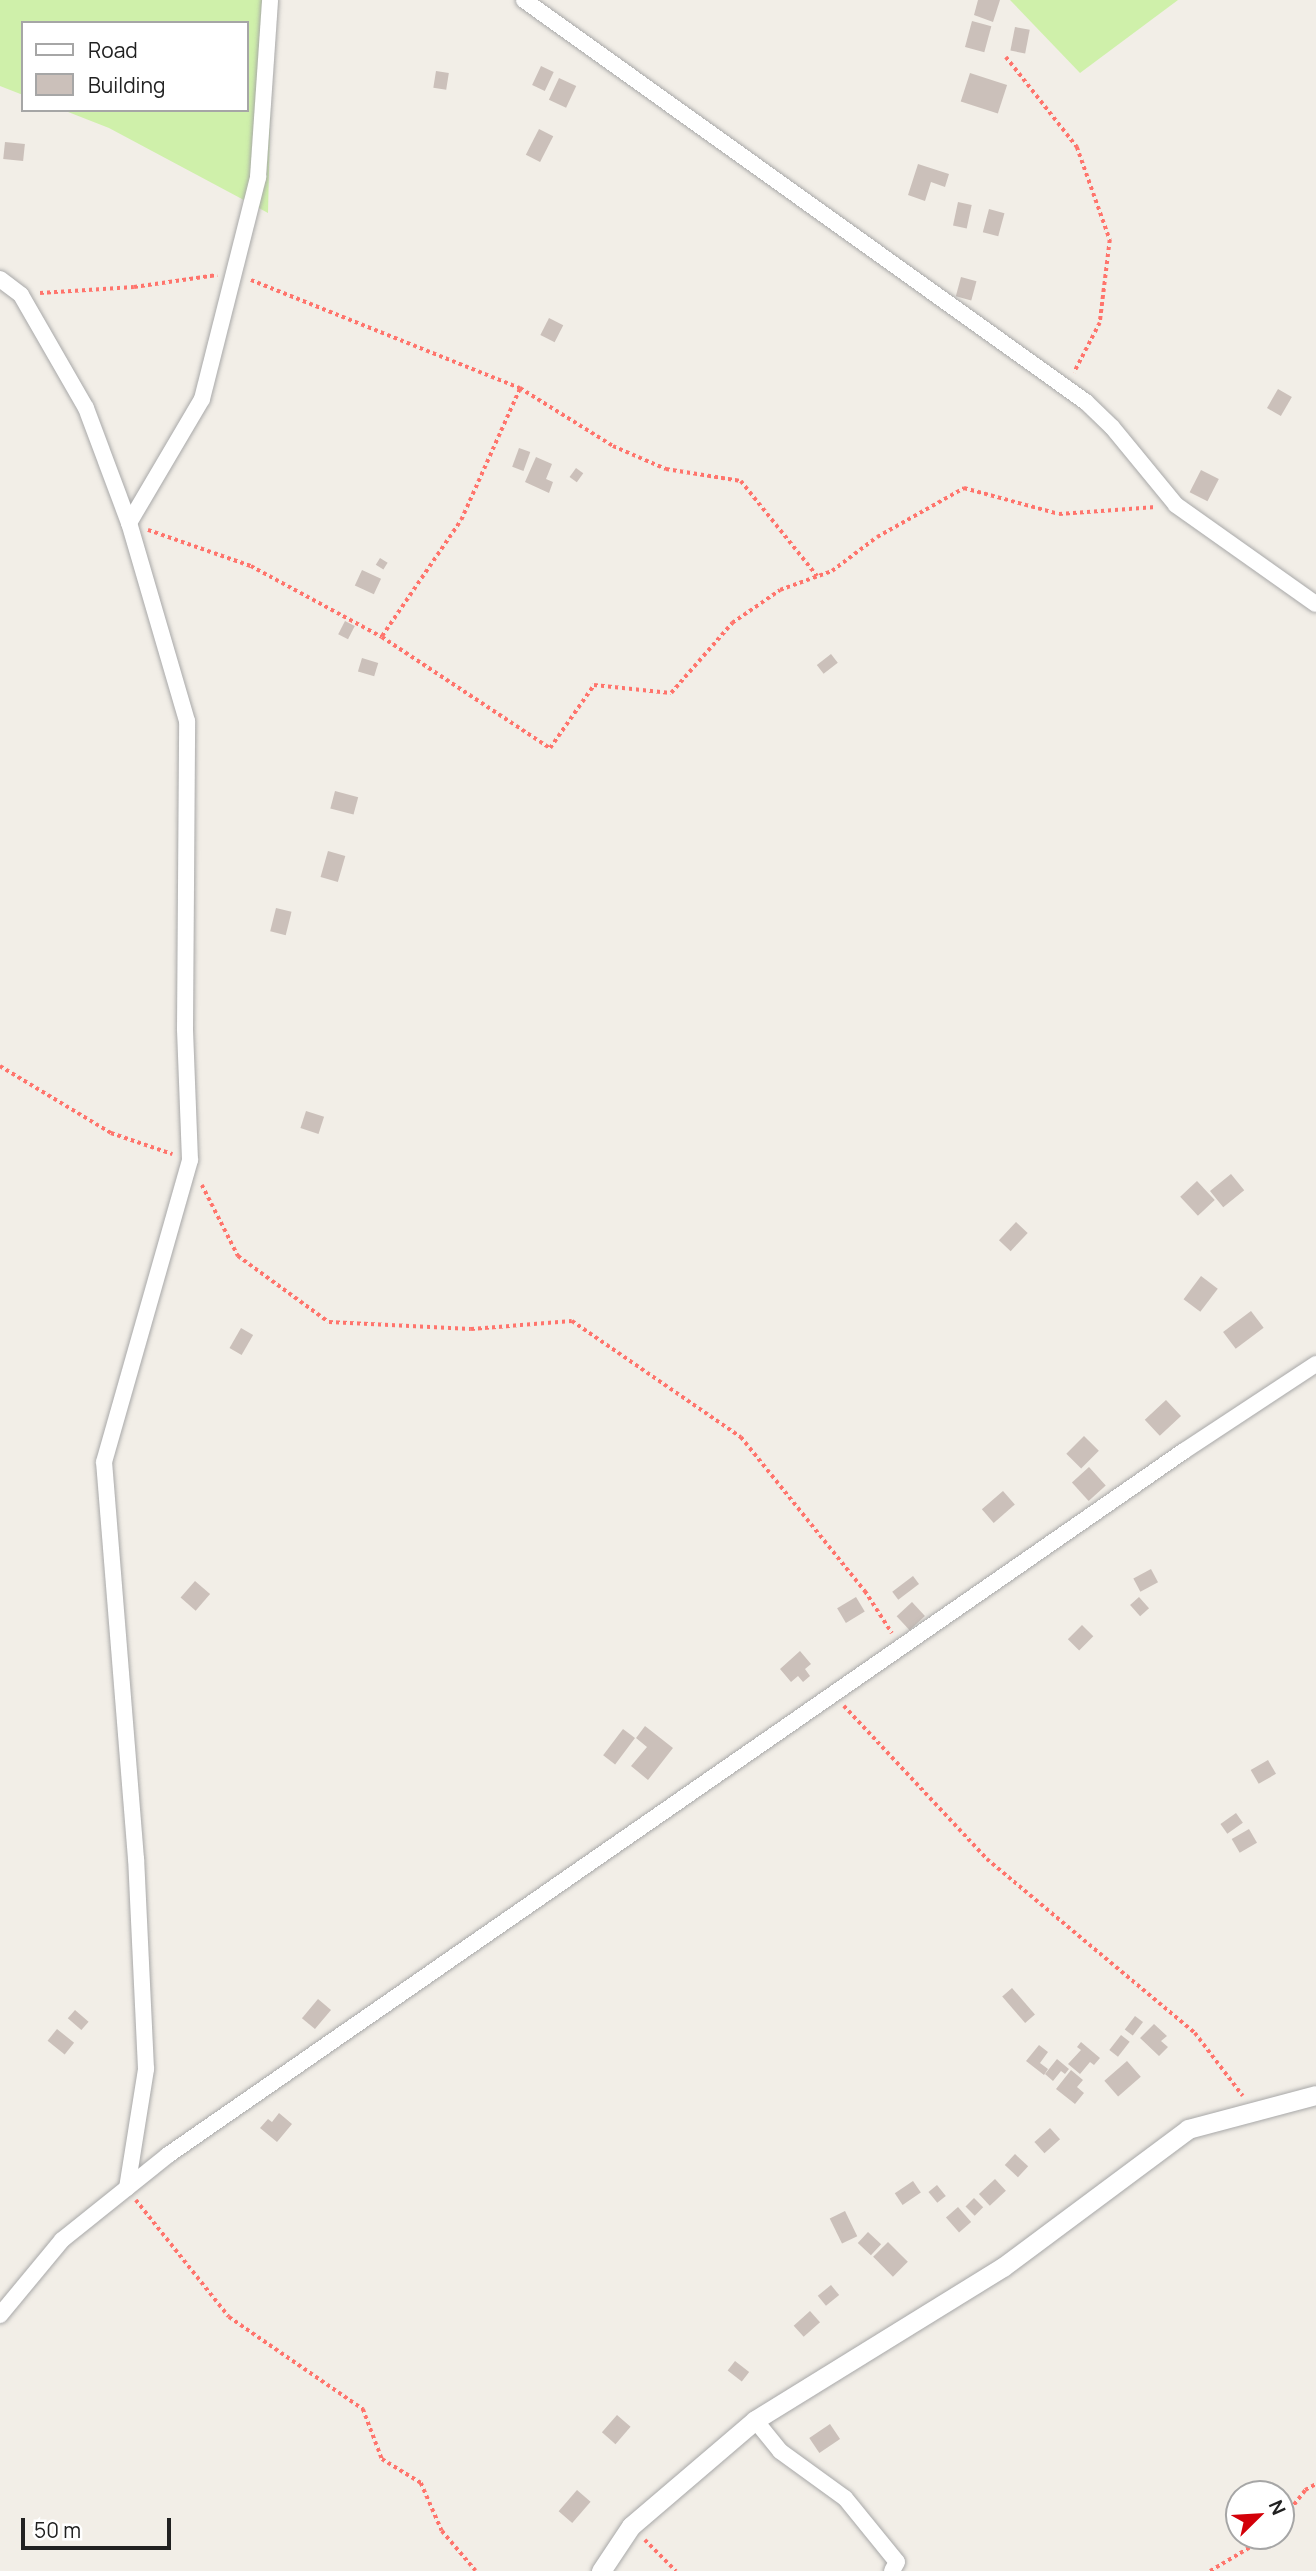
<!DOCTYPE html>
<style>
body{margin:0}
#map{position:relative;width:1316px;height:2571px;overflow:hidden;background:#f2eee7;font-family:Manrope,sans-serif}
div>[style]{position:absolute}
.grass>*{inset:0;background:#cff0aa}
.building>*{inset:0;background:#cbc0ba;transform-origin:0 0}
.path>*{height:3.5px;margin-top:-1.75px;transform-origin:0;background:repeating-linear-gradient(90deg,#ff746c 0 3.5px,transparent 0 7px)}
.roads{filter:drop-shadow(0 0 2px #a8a8a8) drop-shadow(0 0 2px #a8a8a8)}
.minor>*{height:16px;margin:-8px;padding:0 8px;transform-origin:8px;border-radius:8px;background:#fff}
.tertiary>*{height:19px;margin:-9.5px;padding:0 9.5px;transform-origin:9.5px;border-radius:9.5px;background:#fff}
span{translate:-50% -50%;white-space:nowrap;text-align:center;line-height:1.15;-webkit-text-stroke:7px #fff;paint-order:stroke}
.legend{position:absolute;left:21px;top:21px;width:228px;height:91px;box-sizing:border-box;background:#fff;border:2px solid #a6a6a6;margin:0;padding:9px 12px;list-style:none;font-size:21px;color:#212121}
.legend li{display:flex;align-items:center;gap:14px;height:35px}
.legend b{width:35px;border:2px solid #a6a6a6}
.north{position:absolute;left:1225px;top:2480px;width:70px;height:70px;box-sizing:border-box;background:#fff;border:2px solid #a6a6a6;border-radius:50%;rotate:66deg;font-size:19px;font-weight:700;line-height:28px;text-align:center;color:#212121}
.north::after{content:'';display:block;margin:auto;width:24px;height:32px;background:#d30009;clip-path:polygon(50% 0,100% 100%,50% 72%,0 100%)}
.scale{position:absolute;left:21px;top:2518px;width:150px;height:32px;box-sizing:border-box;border:4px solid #212121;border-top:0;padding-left:9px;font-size:21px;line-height:24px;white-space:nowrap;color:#212121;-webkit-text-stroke:5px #fff;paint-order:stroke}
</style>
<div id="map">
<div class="grass">
<div style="clip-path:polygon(0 0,273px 0,268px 213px,109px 128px,63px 110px,247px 110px,247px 23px,23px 23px,23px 95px,0 86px)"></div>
<div style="clip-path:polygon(1010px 0,1178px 0,1080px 73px)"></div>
</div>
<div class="building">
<div style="clip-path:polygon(978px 0,1000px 0,993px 22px,974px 15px)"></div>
<div style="left:972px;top:21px;width:20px;height:27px;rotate:15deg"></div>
<div style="left:1015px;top:27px;width:15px;height:24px;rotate:11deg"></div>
<div style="left:541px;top:66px;width:14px;height:21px;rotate:25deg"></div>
<div style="left:436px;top:71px;width:13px;height:17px;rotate:9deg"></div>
<div style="left:970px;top:73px;width:39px;height:30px;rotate:18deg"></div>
<div style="left:559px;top:78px;width:19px;height:24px;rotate:25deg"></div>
<div style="left:539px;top:129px;width:16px;height:29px;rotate:27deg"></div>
<div style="left:5px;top:142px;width:20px;height:17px;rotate:6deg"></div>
<div style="clip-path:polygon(918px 164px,949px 174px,945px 187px,931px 182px,925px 201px,908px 195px)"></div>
<div style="left:958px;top:202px;width:14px;height:24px;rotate:12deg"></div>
<div style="left:989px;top:209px;width:16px;height:24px;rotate:15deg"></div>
<div style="left:961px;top:277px;width:16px;height:20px;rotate:15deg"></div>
<div style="left:549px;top:318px;width:16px;height:19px;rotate:27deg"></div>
<div style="left:1278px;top:389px;width:16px;height:22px;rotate:30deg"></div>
<div style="left:519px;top:448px;width:12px;height:20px;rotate:20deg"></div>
<div style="clip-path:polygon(536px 457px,552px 464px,546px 479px,553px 482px,549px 493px,525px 482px)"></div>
<div style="left:576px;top:468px;width:9px;height:11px;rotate:36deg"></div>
<div style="left:1201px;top:470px;width:20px;height:25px;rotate:27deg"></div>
<div style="left:380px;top:558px;width:9px;height:8px;rotate:32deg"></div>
<div style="left:362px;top:570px;width:21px;height:17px;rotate:25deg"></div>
<div style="left:345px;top:621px;width:11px;height:15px;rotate:27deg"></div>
<div style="left:831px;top:654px;width:11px;height:18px;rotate:52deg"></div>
<div style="left:362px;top:658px;width:17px;height:14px;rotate:17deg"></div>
<div style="left:335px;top:791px;width:24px;height:18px;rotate:15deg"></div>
<div style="left:328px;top:851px;width:18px;height:27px;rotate:16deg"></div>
<div style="left:276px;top:908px;width:16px;height:24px;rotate:14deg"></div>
<div style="left:306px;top:1111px;width:19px;height:18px;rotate:18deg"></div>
<div style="left:1231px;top:1174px;width:21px;height:27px;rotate:51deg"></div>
<div style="left:1197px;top:1181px;width:26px;height:23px;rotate:47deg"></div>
<div style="left:1016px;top:1222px;width:16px;height:25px;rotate:43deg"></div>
<div style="left:1201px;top:1276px;width:21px;height:29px;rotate:37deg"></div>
<div style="left:1251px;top:1311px;width:21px;height:35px;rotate:53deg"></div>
<div style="left:241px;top:1328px;width:14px;height:23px;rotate:30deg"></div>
<div style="left:1166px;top:1400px;width:22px;height:29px;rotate:47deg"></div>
<div style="left:1084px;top:1436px;width:21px;height:25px;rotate:45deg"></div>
<div style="left:1089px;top:1467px;width:25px;height:23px;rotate:48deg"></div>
<div style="left:1003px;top:1491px;width:18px;height:28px;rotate:49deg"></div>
<div style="left:1151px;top:1569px;width:15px;height:20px;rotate:62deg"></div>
<div style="left:913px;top:1576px;width:10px;height:26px;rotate:53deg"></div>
<div style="left:195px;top:1581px;width:20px;height:22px;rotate:41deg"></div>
<div style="left:856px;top:1597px;width:17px;height:22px;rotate:59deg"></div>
<div style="left:1139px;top:1597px;width:15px;height:12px;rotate:48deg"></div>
<div style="left:912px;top:1602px;width:19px;height:21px;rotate:47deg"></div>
<div style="left:1082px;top:1625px;width:16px;height:20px;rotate:45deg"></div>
<div style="clip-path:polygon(800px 1651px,811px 1664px,805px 1669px,810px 1676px,803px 1682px,798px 1676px,791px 1682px,780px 1669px)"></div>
<div style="clip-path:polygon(645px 1726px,673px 1748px,648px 1780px,631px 1766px,647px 1747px,636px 1738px)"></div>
<div style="left:623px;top:1729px;width:15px;height:33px;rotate:37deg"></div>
<div style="left:1268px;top:1760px;width:16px;height:20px;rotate:60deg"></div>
<div style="left:1236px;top:1813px;width:12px;height:19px;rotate:55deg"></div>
<div style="left:1249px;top:1829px;width:16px;height:20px;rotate:60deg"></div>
<div style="left:1012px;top:1988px;width:35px;height:13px;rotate:49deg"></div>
<div style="left:318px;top:1999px;width:17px;height:25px;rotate:40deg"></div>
<div style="left:75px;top:2010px;width:18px;height:11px;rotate:41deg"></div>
<div style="left:1135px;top:2016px;width:10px;height:17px;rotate:37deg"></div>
<div style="clip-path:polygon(1154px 2024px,1167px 2036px,1161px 2041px,1168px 2047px,1159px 2056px,1140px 2038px)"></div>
<div style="left:57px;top:2029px;width:22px;height:15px;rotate:39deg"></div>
<div style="left:1121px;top:2035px;width:11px;height:19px;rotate:38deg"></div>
<div style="clip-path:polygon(1081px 2042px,1100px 2058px,1094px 2065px,1090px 2062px,1080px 2074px,1068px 2064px,1081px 2050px,1077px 2047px)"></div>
<div style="clip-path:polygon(1039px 2045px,1048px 2052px,1040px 2063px,1048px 2069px,1044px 2075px,1026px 2061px)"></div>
<div style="clip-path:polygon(1057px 2059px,1069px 2069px,1065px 2074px,1061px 2071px,1053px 2081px,1045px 2074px)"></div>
<div style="left:1127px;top:2061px;width:21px;height:30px;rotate:49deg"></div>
<div style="clip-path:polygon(1071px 2070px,1083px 2080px,1077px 2087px,1084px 2093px,1075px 2104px,1056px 2089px)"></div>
<div style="clip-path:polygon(279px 2113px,292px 2124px,277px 2142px,260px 2128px,268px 2119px,272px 2122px)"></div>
<div style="left:1050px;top:2128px;width:15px;height:21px;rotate:48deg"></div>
<div style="left:1015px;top:2154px;width:18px;height:15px;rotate:43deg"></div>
<div style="left:995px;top:2179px;width:16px;height:22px;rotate:47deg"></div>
<div style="left:913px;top:2181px;width:14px;height:22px;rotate:56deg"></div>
<div style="left:937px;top:2185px;width:14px;height:11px;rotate:51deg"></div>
<div style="left:974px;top:2198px;width:13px;height:12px;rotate:45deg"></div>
<div style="left:958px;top:2207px;width:20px;height:16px;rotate:49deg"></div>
<div style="left:845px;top:2211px;width:28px;height:17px;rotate:64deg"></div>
<div style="left:868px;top:2232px;width:18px;height:15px;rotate:43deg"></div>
<div style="left:888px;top:2242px;width:28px;height:21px;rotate:45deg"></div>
<div style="left:831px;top:2285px;width:13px;height:17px;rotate:51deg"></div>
<div style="left:810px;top:2311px;width:15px;height:22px;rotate:48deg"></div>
<div style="left:735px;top:2361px;width:18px;height:12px;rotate:38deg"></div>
<div style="left:617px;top:2415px;width:18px;height:23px;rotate:41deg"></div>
<div style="left:830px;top:2424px;width:18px;height:25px;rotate:56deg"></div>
<div style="left:577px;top:2490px;width:18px;height:28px;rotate:41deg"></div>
</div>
<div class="path">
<div style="left:1006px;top:57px;width:115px;rotate:51.7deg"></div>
<div style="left:1077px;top:147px;width:99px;rotate:70.5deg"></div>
<div style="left:1110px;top:240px;width:84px;rotate:96.9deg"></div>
<div style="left:1100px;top:323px;width:56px;rotate:117.5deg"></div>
<div style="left:251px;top:280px;width:290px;rotate:21.9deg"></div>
<div style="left:520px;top:388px;width:110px;rotate:31.9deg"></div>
<div style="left:613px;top:446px;width:58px;rotate:23.5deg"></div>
<div style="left:666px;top:469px;width:76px;rotate:9.1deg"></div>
<div style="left:741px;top:481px;width:122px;rotate:51.3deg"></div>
<div style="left:40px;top:293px;width:94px;rotate:-3.7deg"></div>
<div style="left:134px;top:287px;width:84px;rotate:-8.2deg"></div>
<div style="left:148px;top:530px;width:109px;rotate:19.3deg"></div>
<div style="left:251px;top:566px;width:149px;rotate:28.5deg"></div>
<div style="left:382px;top:637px;width:201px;rotate:33.5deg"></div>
<div style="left:550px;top:748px;width:77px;rotate:-55.1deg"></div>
<div style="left:594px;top:685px;width:77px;rotate:5.9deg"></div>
<div style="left:671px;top:693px;width:93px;rotate:-48.9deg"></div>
<div style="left:732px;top:623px;width:58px;rotate:-34.5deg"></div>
<div style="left:780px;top:590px;width:55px;rotate:-20.1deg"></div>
<div style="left:832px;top:571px;width:56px;rotate:-37.1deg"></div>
<div style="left:877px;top:537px;width:100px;rotate:-29.4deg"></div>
<div style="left:964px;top:488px;width:98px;rotate:15.3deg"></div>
<div style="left:1059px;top:514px;width:97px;rotate:-4.1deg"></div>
<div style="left:382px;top:636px;width:140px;rotate:-55.7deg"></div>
<div style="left:461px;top:520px;width:145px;rotate:-65.9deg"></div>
<div style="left:0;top:1066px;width:130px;rotate:31.1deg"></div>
<div style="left:111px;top:1133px;width:65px;rotate:19deg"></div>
<div style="left:202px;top:1185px;width:80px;rotate:63.1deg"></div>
<div style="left:238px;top:1256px;width:112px;rotate:36deg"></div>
<div style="left:329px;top:1322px;width:142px;rotate:2.8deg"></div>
<div style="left:471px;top:1329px;width:101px;rotate:-4.5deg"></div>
<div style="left:572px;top:1321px;width:205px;rotate:34.5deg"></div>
<div style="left:741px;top:1437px;width:198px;rotate:51.2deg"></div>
<div style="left:865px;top:1591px;width:50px;rotate:57.3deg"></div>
<div style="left:844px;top:1706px;width:209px;rotate:46.9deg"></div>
<div style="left:987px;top:1859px;width:271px;rotate:39.9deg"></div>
<div style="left:1195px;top:2033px;width:79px;rotate:52.7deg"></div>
<div style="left:136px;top:2200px;width:149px;rotate:51.5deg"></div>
<div style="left:229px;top:2317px;width:163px;rotate:34.5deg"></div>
<div style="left:363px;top:2409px;width:53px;rotate:69.2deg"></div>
<div style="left:382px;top:2459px;width:46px;rotate:31.6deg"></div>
<div style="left:421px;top:2483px;width:52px;rotate:66.4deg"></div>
<div style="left:442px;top:2531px;width:52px;rotate:49.6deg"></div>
<div style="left:1281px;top:2521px;width:39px;rotate:-52deg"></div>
<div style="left:1305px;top:2490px;width:13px;rotate:-29deg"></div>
<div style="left:645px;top:2540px;width:44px;rotate:45deg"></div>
<div style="left:1210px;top:2571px;width:69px;rotate:-30.7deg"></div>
</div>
<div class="roads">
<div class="minor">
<div style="left:524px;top:0;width:691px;rotate:35.58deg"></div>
<div style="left:1086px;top:402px;width:36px;rotate:44deg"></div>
<div style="left:1112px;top:427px;width:101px;rotate:50.6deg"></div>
<div style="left:1176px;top:505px;width:171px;rotate:35.3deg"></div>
<div style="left:0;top:279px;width:26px;rotate:37deg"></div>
<div style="left:21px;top:295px;width:130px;rotate:60.1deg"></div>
<div style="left:86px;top:408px;width:123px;rotate:69.5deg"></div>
<div style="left:127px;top:2188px;width:121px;rotate:-80.9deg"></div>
<div style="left:146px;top:2069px;width:210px;rotate:-92.7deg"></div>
<div style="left:136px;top:1859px;width:398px;rotate:-94.6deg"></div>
<div style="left:104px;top:1462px;width:314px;rotate:-74.1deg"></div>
<div style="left:190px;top:1160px;width:131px;rotate:-92.2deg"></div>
<div style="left:185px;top:1029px;width:308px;rotate:-89.6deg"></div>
<div style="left:187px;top:721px;width:206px;rotate:-106.3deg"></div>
<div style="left:129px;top:523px;width:144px;rotate:-59.5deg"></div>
<div style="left:202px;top:399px;width:229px;rotate:-75.8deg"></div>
<div style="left:258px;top:177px;width:177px;rotate:-86.1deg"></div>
<div style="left:0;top:2315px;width:97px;rotate:-50.4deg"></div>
<div style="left:62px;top:2240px;width:136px;rotate:-38.7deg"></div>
<div style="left:168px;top:2155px;width:1236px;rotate:-34.72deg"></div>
<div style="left:1184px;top:1451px;width:158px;rotate:-33.4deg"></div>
<div style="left:755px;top:2420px;width:40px;rotate:51deg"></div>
<div style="left:780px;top:2451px;width:80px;rotate:35.9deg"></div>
<div style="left:845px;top:2498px;width:82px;rotate:50.9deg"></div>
<div style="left:897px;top:2562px;width:10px;rotate:119deg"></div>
</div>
<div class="tertiary">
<div style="left:601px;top:2571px;width:54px;rotate:-56.3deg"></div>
<div style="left:631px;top:2526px;width:163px;rotate:-40.5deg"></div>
<div style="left:755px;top:2420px;width:291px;rotate:-31.7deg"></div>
<div style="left:1003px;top:2267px;width:231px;rotate:-36.7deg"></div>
<div style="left:1188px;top:2129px;width:132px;rotate:-14.9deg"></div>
</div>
</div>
<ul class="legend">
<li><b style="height:9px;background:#fff"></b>Road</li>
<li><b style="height:19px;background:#cbc0ba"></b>Building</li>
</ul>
<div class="north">N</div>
<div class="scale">50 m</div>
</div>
